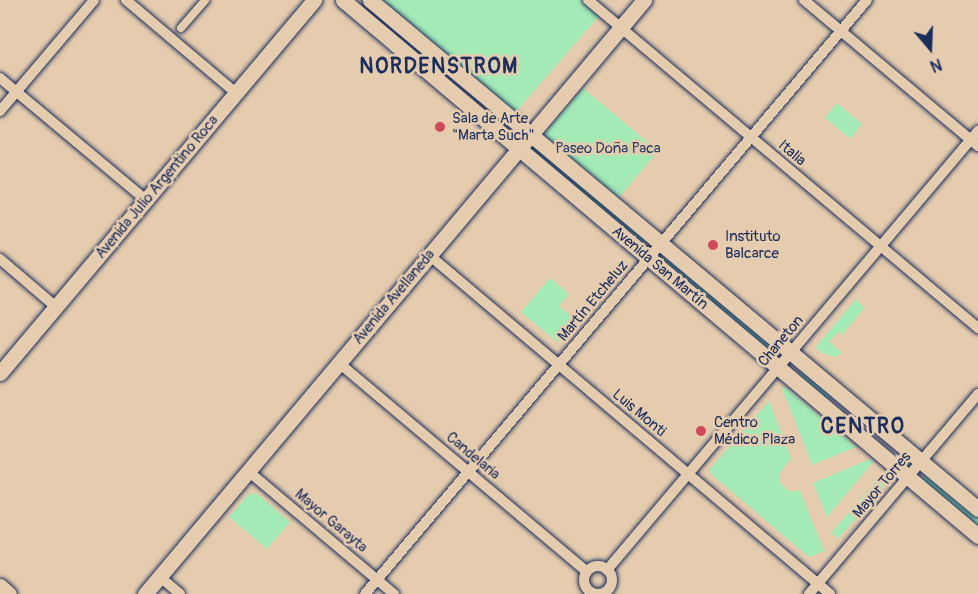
<!DOCTYPE html>
<meta charset="utf-8">
<style>
body{margin:0}
#map{position:relative;width:978px;height:594px;overflow:hidden;background:#e6ccae;font-family:Pangolin,sans-serif}
div>[style]{position:absolute}
.green>*{inset:0;background:#a3eab7;transform-origin:0 0}
.roads{filter:drop-shadow(0 0 2px #1b2f5e) drop-shadow(0 0 2px #1b2f5e)}
.pedestrian>*{height:8px;margin:-4px;padding:0 4px;transform-origin:4px;border-radius:4px;background:#e6ccae}
.minor>*{height:10px;margin:-5px;padding:0 5px;transform-origin:5px;border-radius:5px;background:#e6ccae}
.minor>.ring{margin:-5px;padding:0;box-sizing:content-box;background:none;border:10px solid #e6ccae;border-radius:50%}
.secondary>*{height:15px;margin:-7.5px;padding:0 7.5px;transform-origin:7.5px;border-radius:7.5px;background:#e6ccae}
.dots>*{width:16px;height:16px;translate:-50% -50%;box-sizing:border-box;border:3px solid #e6ccae;border-radius:50%}
span{translate:-50% -50%;white-space:nowrap;text-align:center;line-height:1.15;-webkit-text-stroke:5px #e6ccae;paint-order:stroke}
.poi-label{font-size:15px;color:#1b2f5e}
.left{translate:0 -50%;text-align:left}
.park-label{font-size:15px;color:#294267}
.street-label{font-size:15px;color:#1b2f5e}
.district-label{font-size:21px;color:#1b2f5e;font-weight:700;letter-spacing:1.5px}
.north{position:absolute;left:900px;top:18px;width:60px;height:60px;-webkit-text-stroke:4px #e6ccae;paint-order:stroke;rotate:161deg;font-size:16px;font-weight:700;line-height:24px;text-align:center;color:#1b2f5e}
.north::after{content:'';display:block;margin:auto;width:21px;height:27px;background:#1b2f5e;clip-path:polygon(50% 0,100% 100%,50% 72%,0 100%)}
</style>
<div id="map">
<div class="green">
<div style="clip-path:polygon(381px 0,580px 0,599px 16px,515px 113px)"></div>
<div style="left:583px;top:88px;width:98px;height:61px;rotate:40deg"></div>
<div style="left:837px;top:103px;width:33px;height:19px;rotate:40deg"></div>
<div style="clip-path:polygon(532px 145px,646px 239px,643px 243px,529px 151px)"></div>
<div style="clip-path:polygon(665px 257px,779px 351px,776px 355px,662px 260px)"></div>
<div style="clip-path:polygon(550px 278px,569px 294px,559px 306px,578px 322px,562px 341px,556px 341px,521px 312px)"></div>
<div style="clip-path:polygon(856px 299px,864px 308px,842px 335px,838px 332px,829px 342px,842px 353px,835px 357px,823px 353px,815px 348px)"></div>
<div style="clip-path:polygon(807px 370px,838px 396px,824px 402px,793px 377px)"></div>
<div style="clip-path:polygon(785px 387px,856px 447px,812px 465px,782px 388px)"></div>
<div style="clip-path:polygon(769px 401px,791px 458px,780px 473px,780px 482px,788px 491px,800px 491px,824px 551px,809px 557px,711px 474px,710px 469px)"></div>
<div style="clip-path:polygon(870px 459px,873px 462px,827px 517px,813px 483px)"></div>
<div style="left:885px;top:471px;width:9px;height:82px;rotate:41deg"></div>
<div style="clip-path:polygon(929px 474px,978px 513px,978px 532px,921px 480px)"></div>
<div style="clip-path:polygon(256px 493px,290px 522px,267px 549px,229px 517px,248px 495px)"></div>
</div>
<div class="roads">
<div class="pedestrian">
<div style="left:181px;top:28px;width:37px;rotate:-49deg"></div>
</div>
<div class="minor">
<div style="left:126px;top:0;width:144px;rotate:40.2deg"></div>
<div style="left:588px;top:0;width:510px;rotate:40.06deg"></div>
<div style="left:804px;top:0;width:227px;rotate:40deg"></div>
<div style="left:0;top:78px;width:190px;rotate:39.9deg"></div>
<div style="left:0;top:111px;width:145px;rotate:-49.7deg"></div>
<div style="left:429px;top:255px;width:525px;rotate:40.21deg"></div>
<div style="left:0;top:259px;width:74px;rotate:40.6deg"></div>
<div style="left:339px;top:363px;width:324px;rotate:40.1deg"></div>
<div style="left:248px;top:471px;width:191px;rotate:40.1deg"></div>
<div class="ring" style="left:584px;top:566px;width:18px;height:18px"></div>
<div style="left:607px;top:570px;width:575px;rotate:-49.8deg"></div>
<div style="left:160px;top:577px;width:26px;rotate:40deg"></div>
<div style="left:365px;top:594px;width:778px;rotate:-49.8deg"></div>
<div style="left:809px;top:594px;width:262px;rotate:-49.8deg"></div>
</div>
<div class="secondary">
<div style="left:343px;top:0;width:831px;rotate:40.17deg"></div>
<div style="left:370px;top:0;width:793px;rotate:39.94deg"></div>
<div style="left:0;top:373px;width:488px;rotate:-49.9deg"></div>
<div style="left:0;top:586px;width:12px;rotate:42deg"></div>
<div style="left:145px;top:594px;width:776px;rotate:-49.97deg"></div>
</div>
</div>
<div class="dots">
<div style="left:440px;top:127px;background:#d1495b"></div>
<div style="left:713px;top:245px;background:#d1495b"></div>
<div style="left:701px;top:431px;background:#d1495b"></div>
</div>
<div class="poi-label">
<span class="left" style="left:452px;top:127px">Sala de Arte<br>"Marta Such"</span>
<span class="left" style="left:725px;top:245px">Instituto<br>Balcarce</span>
<span class="left" style="left:714px;top:431px">Centro<br>Médico Plaza</span>
</div>
<div class="park-label">
<span style="left:608px;top:149px">Paseo Doña Paca</span>
</div>
<div class="street-label">
<span style="left:792px;top:153px;rotate:40deg">Italia</span>
<span style="left:157px;top:187px;rotate:-50deg">Avenida Julio Argentino Roca</span>
<span style="left:660px;top:268px;rotate:40deg">Avenida San Martín</span>
<span style="left:394px;top:297px;rotate:-50deg">Avenida Avellaneda</span>
<span style="left:593px;top:301px;rotate:-50deg">Martín Etcheluz</span>
<span style="left:781px;top:341px;rotate:-50deg">Chaneton</span>
<span style="left:639px;top:413px;rotate:40deg">Luis Monti</span>
<span style="left:473px;top:456px;rotate:40deg">Candelaria</span>
<span style="left:882px;top:485px;rotate:-50deg">Mayor Torres</span>
<span style="left:331px;top:521px;rotate:40deg">Mayor Garayta</span>
</div>
<div class="district-label">
<span style="left:439px;top:67px">NORDENSTROM</span>
<span style="left:863px;top:427px">CENTRO</span>
</div>
<div class="north">N</div>
</div>
